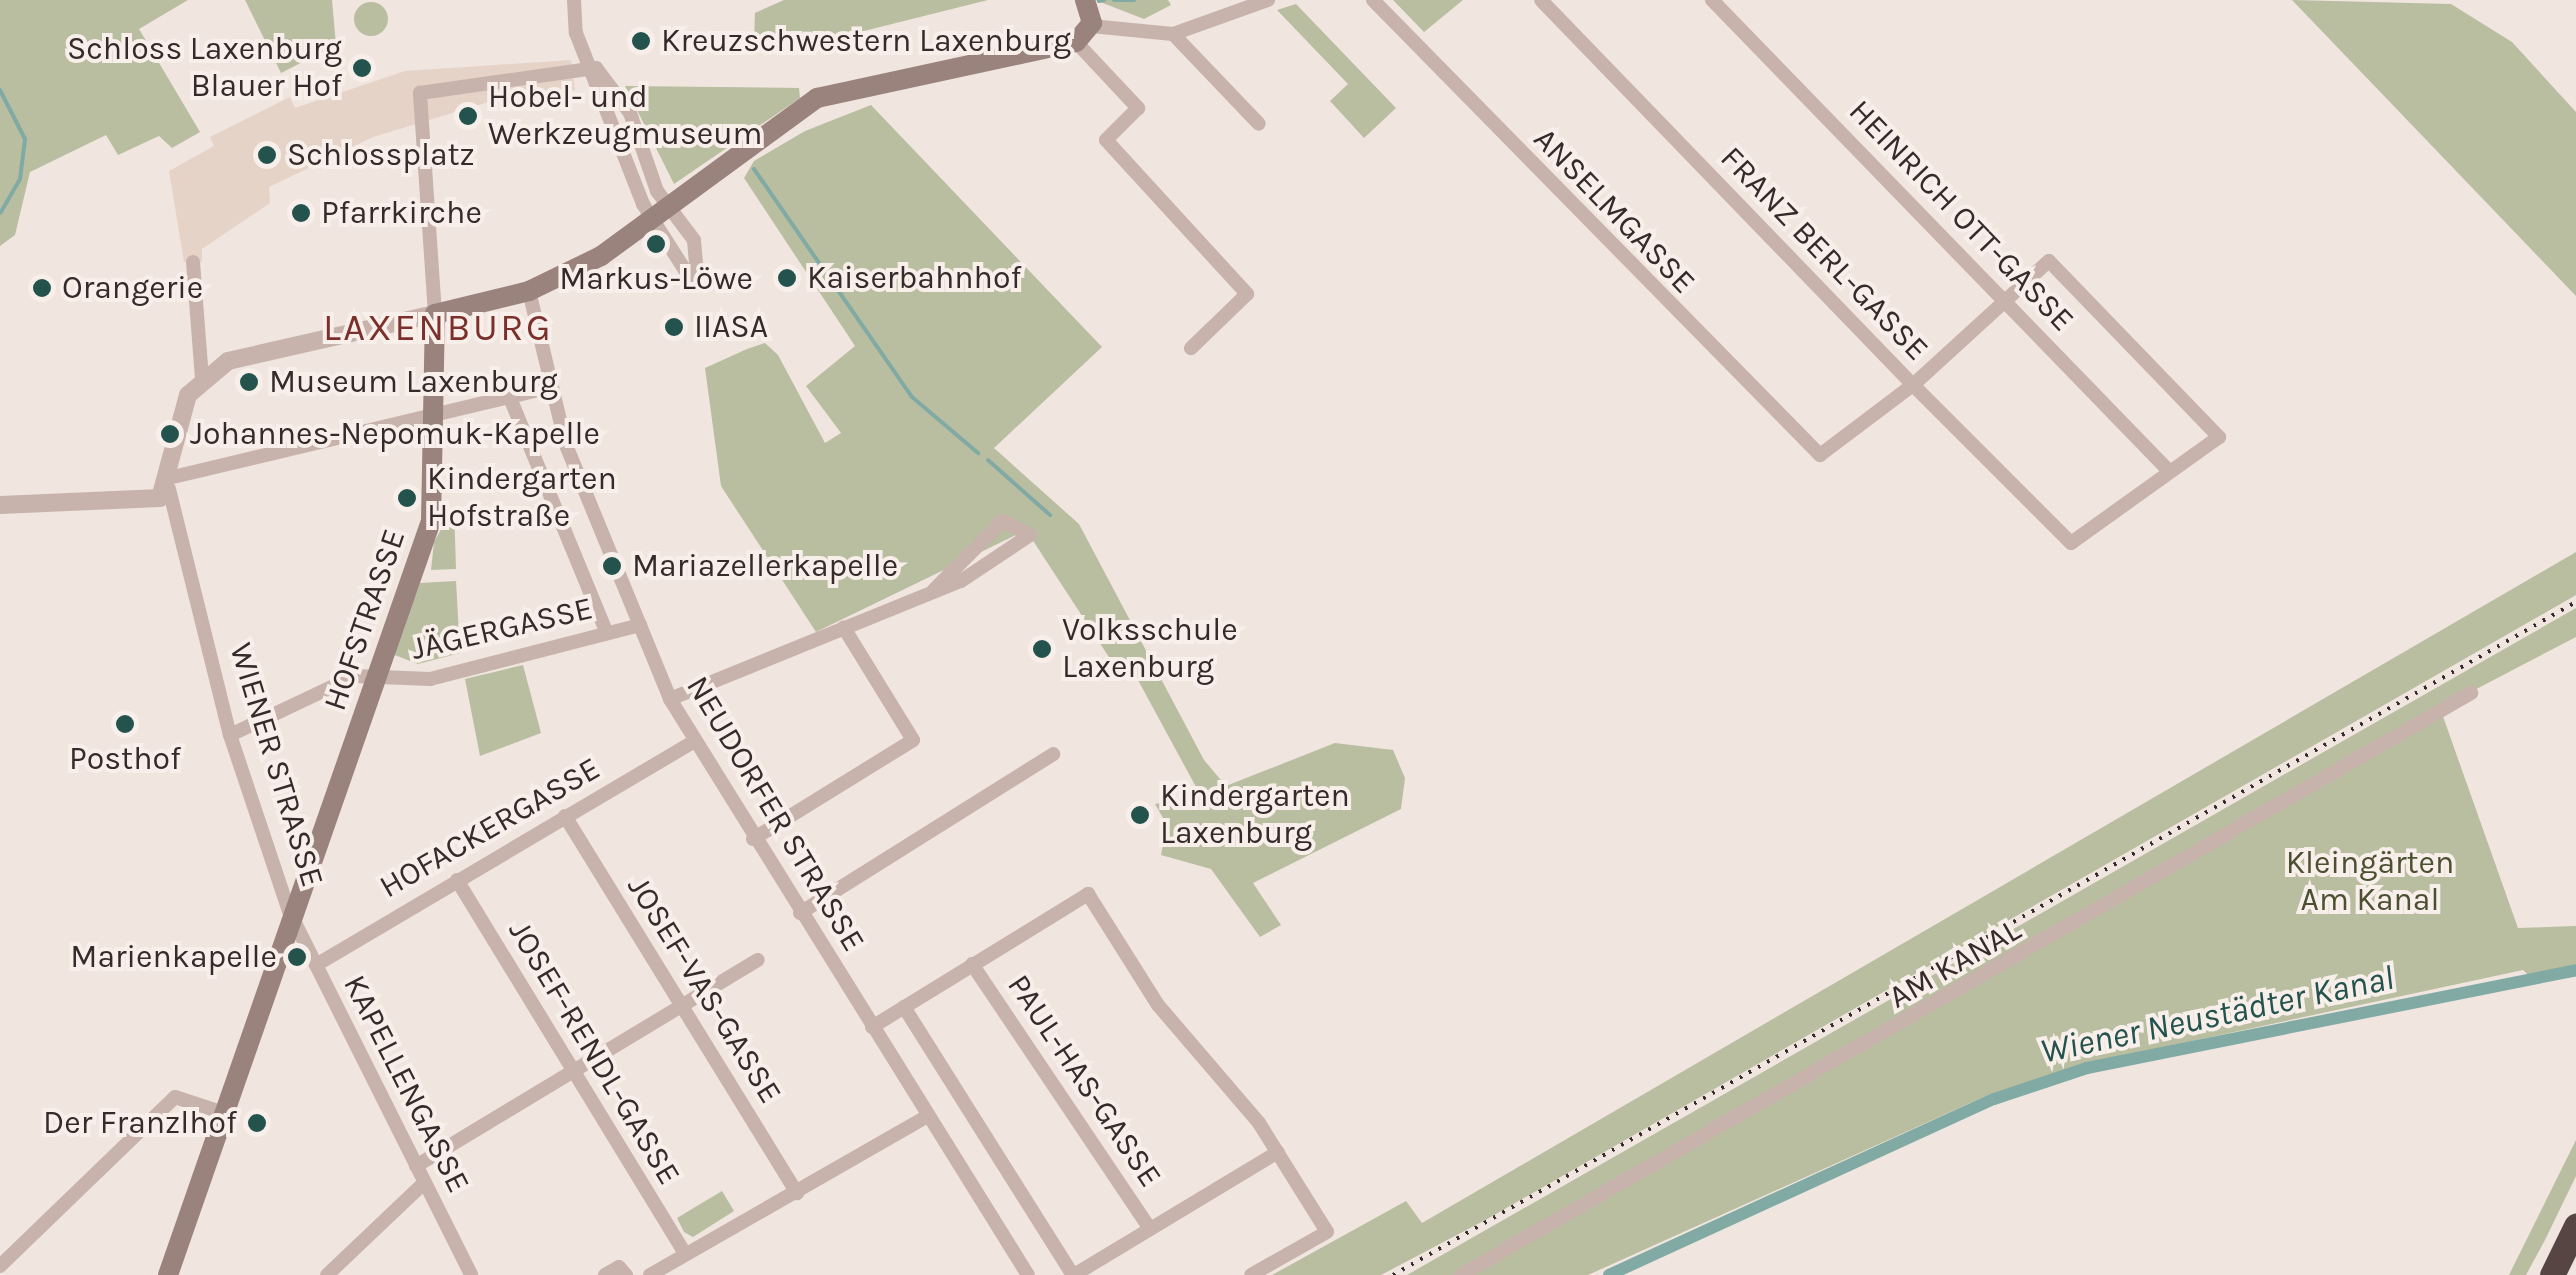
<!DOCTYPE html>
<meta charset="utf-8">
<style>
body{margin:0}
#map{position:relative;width:2576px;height:1275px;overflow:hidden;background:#f0e5df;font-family:Karla,sans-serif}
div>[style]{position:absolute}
.green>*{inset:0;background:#b9bea0}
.round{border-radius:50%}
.plaza>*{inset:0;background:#e6d3c7}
.stream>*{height:4px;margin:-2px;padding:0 2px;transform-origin:2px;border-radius:2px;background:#81aaa4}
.canal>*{height:12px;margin:-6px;padding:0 6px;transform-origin:6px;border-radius:6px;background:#81aaa4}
.minor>*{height:14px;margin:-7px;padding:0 7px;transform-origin:7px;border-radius:7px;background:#c7b3ac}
.tertiary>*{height:18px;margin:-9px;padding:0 9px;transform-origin:9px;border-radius:9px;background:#c7b3ac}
.secondary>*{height:20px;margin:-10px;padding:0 10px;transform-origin:10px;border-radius:10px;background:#9a837d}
.motorway>*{height:25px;margin:-12.5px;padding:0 12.5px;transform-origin:12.5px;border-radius:12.5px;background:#564542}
.rail>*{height:4px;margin-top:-2px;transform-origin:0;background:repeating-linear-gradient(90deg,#362b2a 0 2.5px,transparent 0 10.5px)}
.dots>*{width:28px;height:28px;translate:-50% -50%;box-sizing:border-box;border:5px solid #f8efeb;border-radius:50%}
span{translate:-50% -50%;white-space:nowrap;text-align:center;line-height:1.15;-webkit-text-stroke:8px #f8efeb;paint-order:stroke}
.poi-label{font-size:32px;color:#362b2a}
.left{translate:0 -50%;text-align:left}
.right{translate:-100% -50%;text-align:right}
.street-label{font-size:32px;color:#362b2a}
.park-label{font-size:32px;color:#4b5130}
.water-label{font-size:35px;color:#24534d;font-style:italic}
.quarter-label{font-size:38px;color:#7c302c;letter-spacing:2.5px}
</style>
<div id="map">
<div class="green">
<div style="clip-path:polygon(0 0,188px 0,139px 29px,200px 132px,172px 148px,159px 136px,118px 155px,106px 135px,30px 172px,15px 235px,0 246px)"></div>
<div style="clip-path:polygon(245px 0,332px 0,336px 45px,281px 73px)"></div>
<div style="clip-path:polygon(784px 0,988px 0,824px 41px,754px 40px,755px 13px)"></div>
<div style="clip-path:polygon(1095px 0,1168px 0,1171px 5px,1144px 19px)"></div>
<div style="clip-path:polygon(1393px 0,1463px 0,1424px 32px)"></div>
<div style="clip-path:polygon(2292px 0,2451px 4px,2512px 42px,2576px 112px,2576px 296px)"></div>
<div class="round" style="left:354px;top:2px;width:34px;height:34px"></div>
<div style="clip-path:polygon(1296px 4px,1396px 108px,1364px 138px,1330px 101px,1348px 84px,1277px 10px)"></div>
<div style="clip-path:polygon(625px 86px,799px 88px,800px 98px,674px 184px)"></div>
<div style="clip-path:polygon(871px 105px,1102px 347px,994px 448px,1079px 524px,1204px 760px,1226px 786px,1335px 743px,1393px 750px,1405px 778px,1401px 809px,1253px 883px,1281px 925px,1260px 937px,1211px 869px,1161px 855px,1167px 825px,1155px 804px,1191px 798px,1196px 787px,1132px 669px,1118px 671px,1026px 530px,816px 632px,721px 486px,705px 368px,747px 349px,765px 343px,778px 355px,825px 443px,841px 433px,806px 386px,855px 346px,744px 178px,754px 161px,805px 131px)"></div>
<div style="clip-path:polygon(454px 506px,456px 569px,431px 570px,434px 542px)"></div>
<div style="clip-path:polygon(2576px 552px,2576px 595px,1489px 1218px,1381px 1275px,1272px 1275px,1406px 1201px,1422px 1223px)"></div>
<div style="clip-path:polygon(456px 581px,460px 653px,418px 664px,392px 654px,420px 583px)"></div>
<div style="clip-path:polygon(2576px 608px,2576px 637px,2440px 708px,2518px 928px,2576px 926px,2576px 976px,2537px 983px,2523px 970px,2085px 1064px,1990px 1094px,1588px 1275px,1407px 1275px)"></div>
<div style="clip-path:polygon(523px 665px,541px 733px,480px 756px,465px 679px)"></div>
<div style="clip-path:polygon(2576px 1140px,2576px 1176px,2545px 1240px,2526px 1275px,2509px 1275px)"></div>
<div style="clip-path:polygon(722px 1191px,734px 1211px,693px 1237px,684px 1232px,677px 1218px)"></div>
</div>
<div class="plaza">
<div style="clip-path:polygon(571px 60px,575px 90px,515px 94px,373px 137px,269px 187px,270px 203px,202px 249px,202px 262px,184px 262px,169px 171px,214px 146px,210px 137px,290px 97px,295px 108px,405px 71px)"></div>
</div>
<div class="stream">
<div style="left:1114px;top:0;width:20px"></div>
<div style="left:1099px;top:1px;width:5px;rotate:-11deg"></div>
<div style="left:0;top:90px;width:55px;rotate:63deg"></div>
<div style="left:25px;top:139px;width:40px;rotate:97.1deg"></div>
<div style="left:20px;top:179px;width:39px;rotate:120deg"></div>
<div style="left:754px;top:169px;width:277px;rotate:55.3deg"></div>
<div style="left:912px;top:397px;width:87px;rotate:40.3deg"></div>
<div style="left:988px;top:460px;width:83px;rotate:41.6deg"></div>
</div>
<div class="canal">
<div style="left:1609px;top:1275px;width:423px;rotate:-24.6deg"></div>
<div style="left:1994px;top:1099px;width:98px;rotate:-18.4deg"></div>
<div style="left:2087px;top:1068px;width:499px;rotate:-11.3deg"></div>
</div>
<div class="minor">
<div style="left:574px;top:0;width:33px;rotate:87deg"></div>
<div style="left:576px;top:33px;width:184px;rotate:68.6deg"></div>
<div style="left:643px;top:204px;width:84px;rotate:57.6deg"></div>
<div style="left:688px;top:275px;width:9px"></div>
<div style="left:697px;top:275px;width:35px;rotate:-95deg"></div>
<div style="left:694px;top:240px;width:61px;rotate:-127.1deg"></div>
<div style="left:657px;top:191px;width:83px;rotate:-109.1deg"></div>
<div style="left:630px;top:113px;width:56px;rotate:-127.1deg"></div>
<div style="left:1373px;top:0;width:638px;rotate:45.51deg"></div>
<div style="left:1820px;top:455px;width:116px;rotate:-37deg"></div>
<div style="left:1913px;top:385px;width:184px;rotate:-42.4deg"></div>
<div style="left:2049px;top:261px;width:245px;rotate:46deg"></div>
<div style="left:2219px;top:437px;width:182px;rotate:144.4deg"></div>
<div style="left:2071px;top:543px;width:223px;rotate:-135deg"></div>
<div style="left:1913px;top:385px;width:535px;rotate:-134.02deg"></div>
<div style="left:1712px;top:0;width:656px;rotate:45.86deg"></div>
<div style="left:1091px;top:26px;width:82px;rotate:5.6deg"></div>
<div style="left:1173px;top:34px;width:101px;rotate:-19.7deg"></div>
<div style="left:1173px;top:34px;width:124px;rotate:46.3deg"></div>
<div style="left:1076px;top:42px;width:91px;rotate:46.8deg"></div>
<div style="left:1138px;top:108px;width:45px;rotate:135deg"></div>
<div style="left:1106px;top:140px;width:209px;rotate:47.5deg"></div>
<div style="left:1247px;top:294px;width:78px;rotate:136deg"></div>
<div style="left:193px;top:262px;width:118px;rotate:85.6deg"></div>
<div style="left:529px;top:291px;width:158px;rotate:76.5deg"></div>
<div style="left:566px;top:445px;width:274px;rotate:67.7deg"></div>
<div style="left:670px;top:699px;width:678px;rotate:58.14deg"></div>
<div style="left:435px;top:314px;width:222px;rotate:-93.9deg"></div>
<div style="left:420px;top:93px;width:178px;rotate:-8.1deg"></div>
<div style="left:510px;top:398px;width:254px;rotate:67.6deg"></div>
<div style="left:173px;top:477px;width:385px;rotate:-13.4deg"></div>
<div style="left:169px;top:489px;width:253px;rotate:76.1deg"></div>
<div style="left:230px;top:735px;width:186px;rotate:71.5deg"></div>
<div style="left:289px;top:911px;width:407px;rotate:63.4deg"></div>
<div style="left:670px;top:699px;width:314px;rotate:-22.1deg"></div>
<div style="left:961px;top:581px;width:83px;rotate:-33.7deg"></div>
<div style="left:1030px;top:535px;width:31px;rotate:-153deg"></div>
<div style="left:1002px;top:521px;width:98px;rotate:134.6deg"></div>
<div style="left:230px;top:735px;width:138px;rotate:-25.3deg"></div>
<div style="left:355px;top:676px;width:75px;rotate:2.3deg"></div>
<div style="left:430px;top:679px;width:217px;rotate:-14.4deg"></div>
<div style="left:565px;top:816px;width:443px;rotate:58.4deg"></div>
<div style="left:753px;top:839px;width:188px;rotate:-31.7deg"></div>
<div style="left:913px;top:740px;width:132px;rotate:-121.6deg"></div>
<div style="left:457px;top:880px;width:438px;rotate:58.6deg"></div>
<div style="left:800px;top:913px;width:299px;rotate:-32.1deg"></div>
<div style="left:972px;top:964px;width:319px;rotate:56.1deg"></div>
<div style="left:316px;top:965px;width:438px;rotate:-30.6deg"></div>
<div style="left:904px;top:1007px;width:317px;rotate:57.8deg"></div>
<div style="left:872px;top:1027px;width:254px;rotate:-31.6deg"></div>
<div style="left:1088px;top:894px;width:131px;rotate:57.8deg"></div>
<div style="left:1158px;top:1005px;width:155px;rotate:49.4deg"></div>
<div style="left:1259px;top:1123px;width:128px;rotate:58deg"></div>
<div style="left:1327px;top:1232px;width:87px;rotate:150.5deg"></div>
<div style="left:416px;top:1166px;width:399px;rotate:-31.1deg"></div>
<div style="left:0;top:1266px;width:243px;rotate:-44deg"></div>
<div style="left:175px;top:1097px;width:52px;rotate:18.1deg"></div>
<div style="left:327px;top:1275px;width:134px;rotate:-43.5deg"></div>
<div style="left:605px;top:1275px;width:16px;rotate:-30deg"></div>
<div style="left:619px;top:1267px;width:11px;rotate:49deg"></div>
<div style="left:650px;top:1275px;width:320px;rotate:-29.8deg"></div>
<div style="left:1074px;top:1275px;width:238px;rotate:-31.1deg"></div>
<div style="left:1461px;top:1275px;width:1166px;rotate:-29.95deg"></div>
</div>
<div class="tertiary">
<div style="left:0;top:505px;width:160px;rotate:-2.5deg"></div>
<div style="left:160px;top:498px;width:107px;rotate:-74.8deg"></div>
<div style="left:188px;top:395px;width:52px;rotate:-40.4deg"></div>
<div style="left:228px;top:361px;width:212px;rotate:-12.8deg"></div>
</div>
<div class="secondary">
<div style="left:168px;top:1275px;width:799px;rotate:-70.77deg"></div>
<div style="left:431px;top:521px;width:207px;rotate:-88.9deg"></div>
<div style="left:435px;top:314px;width:97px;rotate:-13.7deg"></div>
<div style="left:529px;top:291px;width:80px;rotate:-25.9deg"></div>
<div style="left:601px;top:256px;width:268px;rotate:-36.2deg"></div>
<div style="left:817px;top:98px;width:265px;rotate:-12.2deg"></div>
<div style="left:1076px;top:42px;width:25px;rotate:-50deg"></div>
<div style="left:1092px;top:23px;width:24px;rotate:-107deg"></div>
</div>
<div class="motorway">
<div style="left:2552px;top:1275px;width:55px;rotate:-63.9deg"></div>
</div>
<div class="rail">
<div style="left:1393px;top:1275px;width:1361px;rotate:-29.64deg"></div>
</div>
<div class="dots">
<div style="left:641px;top:41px;background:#24534d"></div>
<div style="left:362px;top:68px;background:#24534d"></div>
<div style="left:468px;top:116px;background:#24534d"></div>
<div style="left:267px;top:155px;background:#24534d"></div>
<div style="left:301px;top:213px;background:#24534d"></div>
<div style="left:656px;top:244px;background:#24534d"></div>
<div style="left:787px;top:278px;background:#24534d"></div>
<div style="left:42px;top:288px;background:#24534d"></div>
<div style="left:674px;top:327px;background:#24534d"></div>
<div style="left:249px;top:382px;background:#24534d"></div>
<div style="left:170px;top:434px;background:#24534d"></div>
<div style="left:407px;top:498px;background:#24534d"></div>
<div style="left:612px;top:566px;background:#24534d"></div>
<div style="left:1042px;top:649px;background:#24534d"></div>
<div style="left:125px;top:724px;background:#24534d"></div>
<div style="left:1140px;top:815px;background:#24534d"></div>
<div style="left:297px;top:957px;background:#24534d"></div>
<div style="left:257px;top:1123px;background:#24534d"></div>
</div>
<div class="poi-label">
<span class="left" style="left:661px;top:41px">Kreuzschwestern Laxenburg</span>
<span class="right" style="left:342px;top:68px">Schloss Laxenburg<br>Blauer Hof</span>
<span class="left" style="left:488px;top:116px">Hobel- und<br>Werkzeugmuseum</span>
<span class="left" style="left:287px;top:155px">Schlossplatz</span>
<span class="left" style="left:321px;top:213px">Pfarrkirche</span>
<span class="left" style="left:807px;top:278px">Kaiserbahnhof</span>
<span style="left:656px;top:279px">Markus-Löwe</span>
<span class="left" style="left:62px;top:288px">Orangerie</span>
<span class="left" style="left:694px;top:327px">IIASA</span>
<span class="left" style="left:269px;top:382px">Museum Laxenburg</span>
<span class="left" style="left:190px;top:434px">Johannes-Nepomuk-Kapelle</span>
<span class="left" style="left:427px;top:498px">Kindergarten<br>Hofstraße</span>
<span class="left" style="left:632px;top:566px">Mariazellerkapelle</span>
<span class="left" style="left:1062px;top:649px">Volksschule<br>Laxenburg</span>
<span style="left:125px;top:759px">Posthof</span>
<span class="left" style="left:1160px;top:815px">Kindergarten<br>Laxenburg</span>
<span class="right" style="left:277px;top:957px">Marienkapelle</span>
<span class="right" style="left:237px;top:1123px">Der Franzlhof</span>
</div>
<div class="street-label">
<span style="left:1614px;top:211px;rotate:46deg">ANSELMGASSE</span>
<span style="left:1961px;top:216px;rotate:46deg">HEINRICH OTT-GASSE</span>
<span style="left:1824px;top:254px;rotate:46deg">FRANZ BERL-GASSE</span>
<span style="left:365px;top:620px;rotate:-71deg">HOFSTRASSE</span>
<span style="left:502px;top:629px;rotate:-13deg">JÄGERGASSE</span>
<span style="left:276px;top:765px;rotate:73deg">WIENER STRASSE</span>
<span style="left:775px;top:814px;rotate:59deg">NEUDORFER STRASSE</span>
<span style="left:490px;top:828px;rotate:-30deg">HOFACKERGASSE</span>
<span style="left:1955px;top:964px;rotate:-30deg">AM KANAL</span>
<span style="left:704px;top:990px;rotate:58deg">JOSEF-VAS-GASSE</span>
<span style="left:594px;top:1053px;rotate:59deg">JOSEF-RENDL-GASSE</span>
<span style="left:1084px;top:1081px;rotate:56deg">PAUL-HAS-GASSE</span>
<span style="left:406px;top:1084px;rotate:63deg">KAPELLENGASSE</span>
</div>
<div class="park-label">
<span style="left:2370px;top:882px">Kleingärten<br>Am Kanal</span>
</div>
<div class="water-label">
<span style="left:2217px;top:1015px;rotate:-12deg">Wiener Neustädter Kanal</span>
</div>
<div class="quarter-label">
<span style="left:438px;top:328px">LAXENBURG</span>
</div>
</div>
